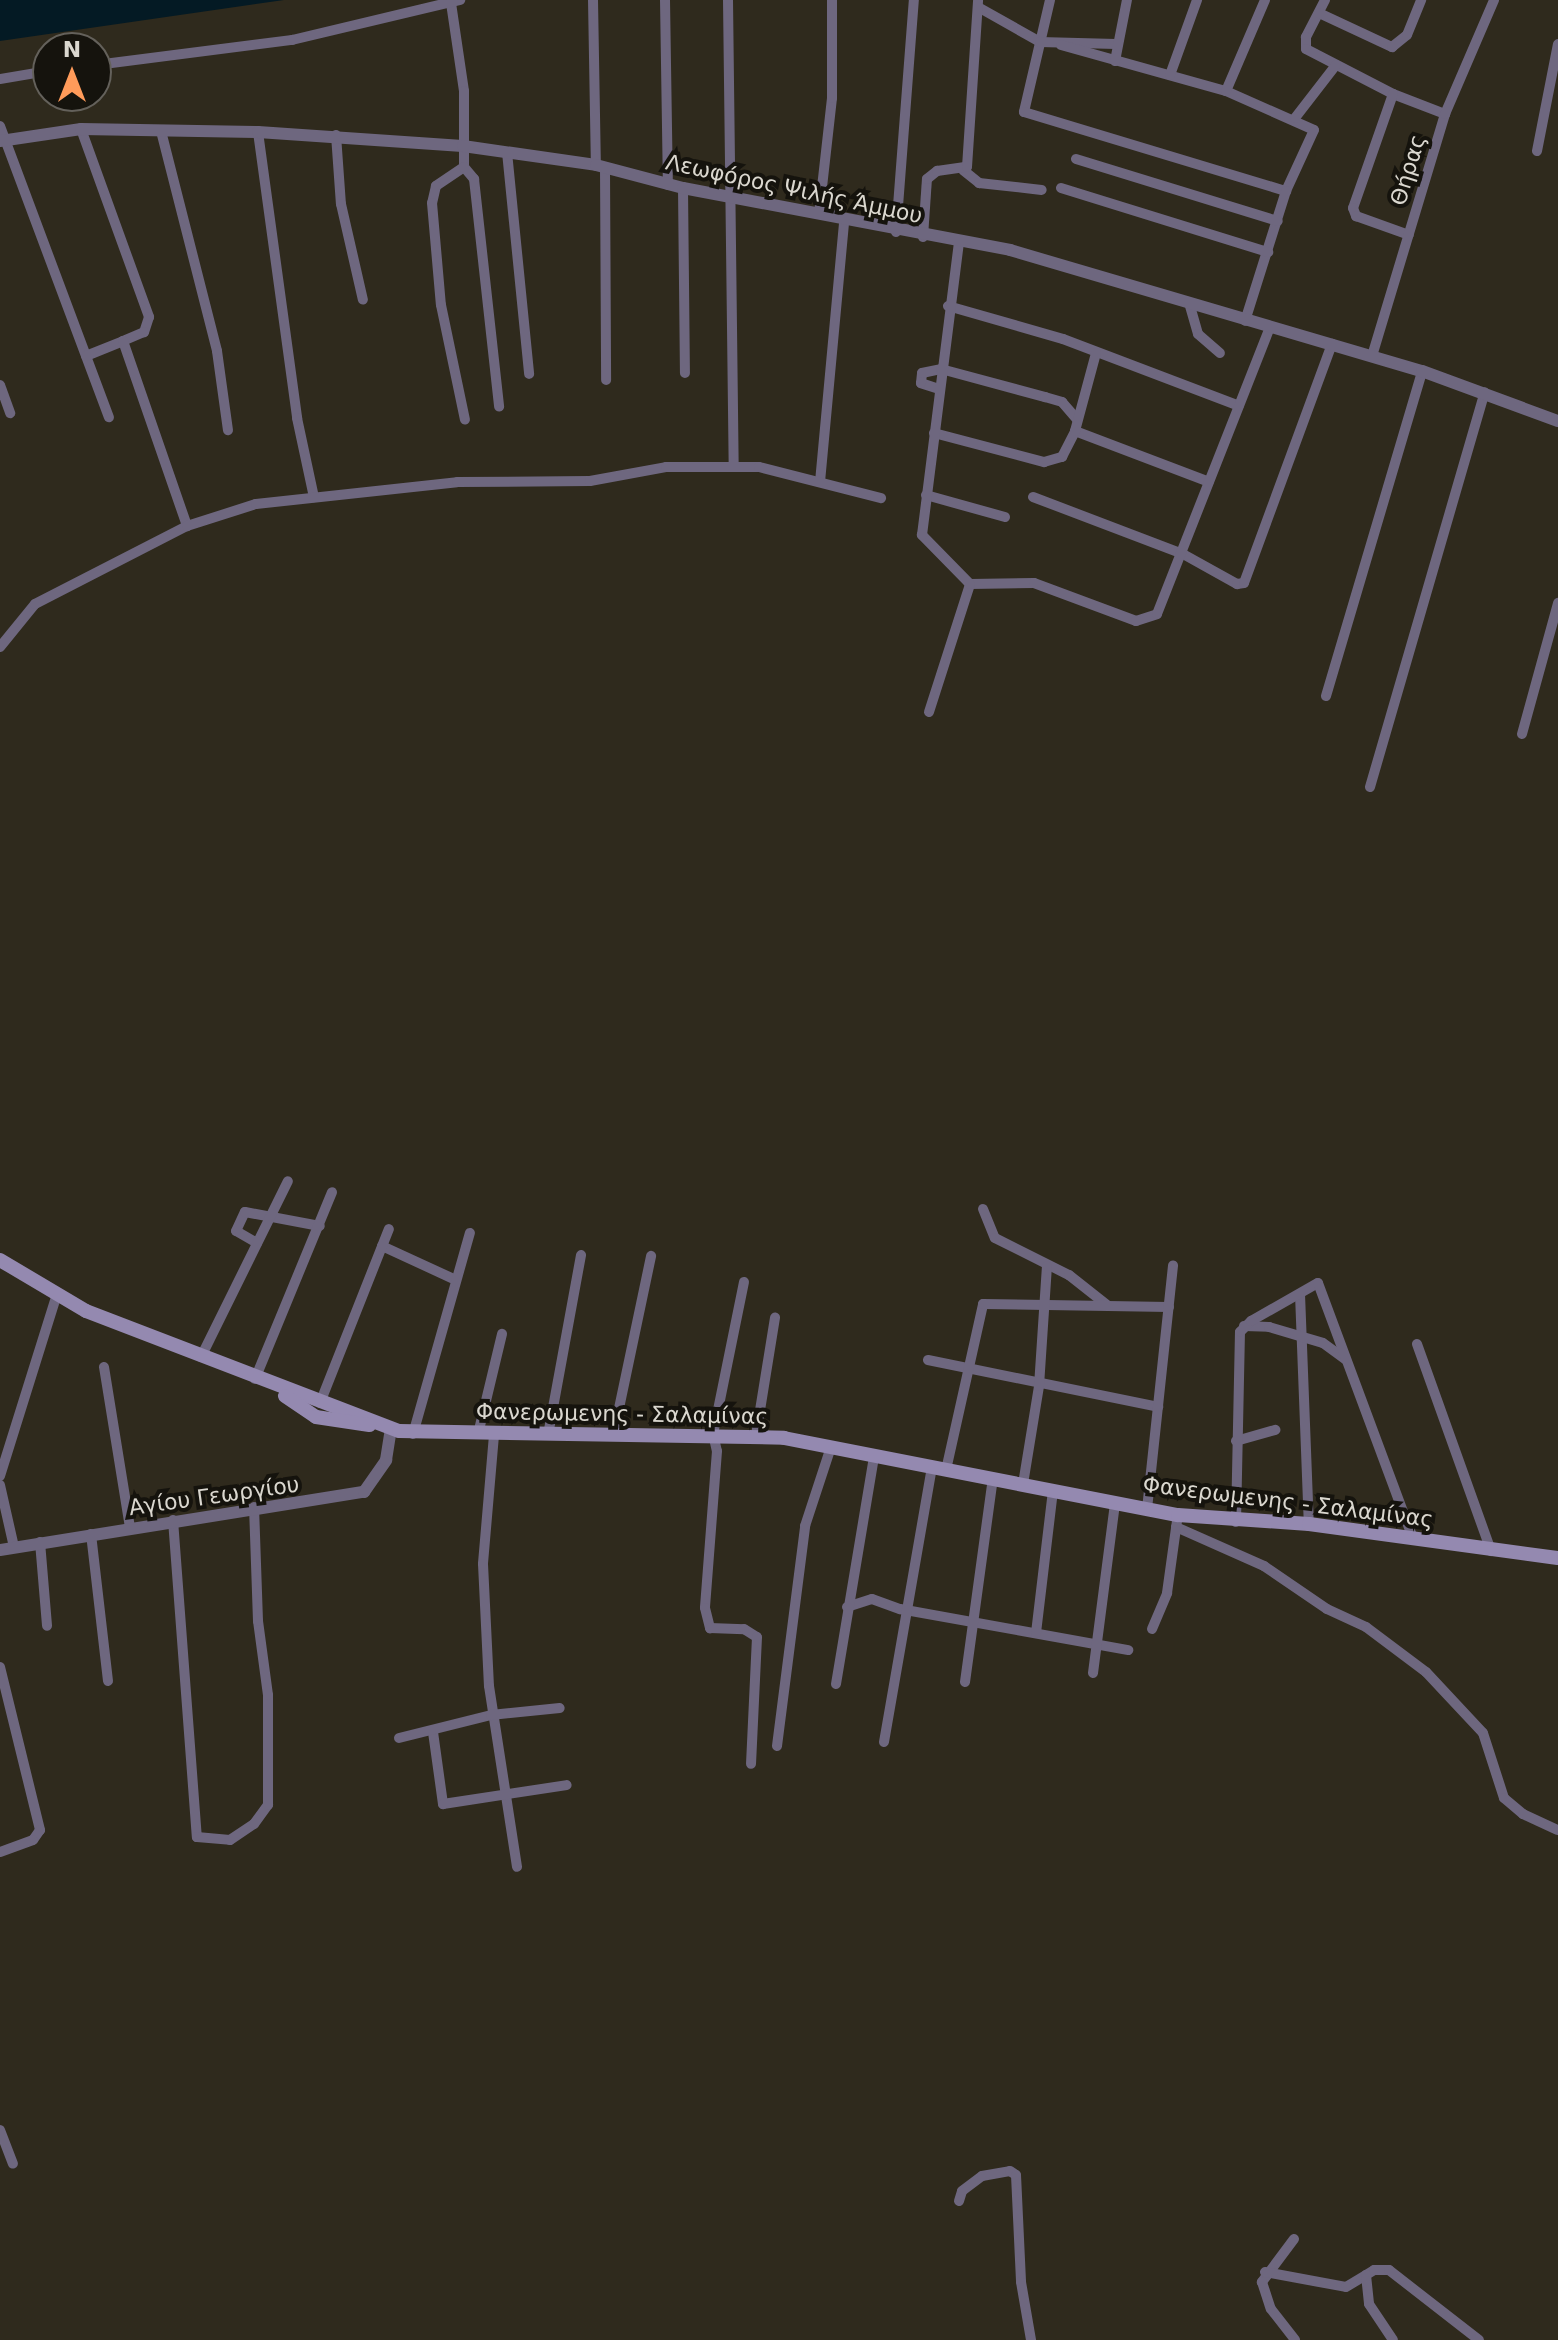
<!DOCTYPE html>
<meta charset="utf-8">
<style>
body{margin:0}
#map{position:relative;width:1558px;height:2340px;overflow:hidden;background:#2f2a1d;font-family:"DejaVu Sans",sans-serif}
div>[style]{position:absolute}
.water>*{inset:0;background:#041a24}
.minor>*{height:10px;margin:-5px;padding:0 5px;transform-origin:5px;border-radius:5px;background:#6e677f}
.tertiary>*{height:12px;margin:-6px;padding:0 6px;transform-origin:6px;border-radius:6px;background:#6e677f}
.secondary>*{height:14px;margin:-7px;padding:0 7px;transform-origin:7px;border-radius:7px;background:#9489b0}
span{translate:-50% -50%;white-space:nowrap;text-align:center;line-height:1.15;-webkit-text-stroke:8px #15130d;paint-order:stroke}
.street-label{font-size:22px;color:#dad7cf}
.north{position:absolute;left:32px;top:32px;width:80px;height:80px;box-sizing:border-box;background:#15130d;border:2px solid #64615b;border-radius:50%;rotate:0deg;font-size:22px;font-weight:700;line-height:32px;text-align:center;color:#dad7cf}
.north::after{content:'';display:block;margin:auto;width:28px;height:36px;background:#ff9b5a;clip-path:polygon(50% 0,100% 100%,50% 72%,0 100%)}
</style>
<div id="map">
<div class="water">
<div style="clip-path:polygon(0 0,284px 0,0 41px)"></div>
</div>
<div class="minor">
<div style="left:593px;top:0;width:165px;rotate:89deg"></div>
<div style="left:665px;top:0;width:185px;rotate:89.1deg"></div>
<div style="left:728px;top:0;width:466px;rotate:89.3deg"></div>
<div style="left:1050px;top:0;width:115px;rotate:103.1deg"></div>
<div style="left:1024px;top:112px;width:274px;rotate:16.8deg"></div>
<div style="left:1325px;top:0;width:42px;rotate:117.2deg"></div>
<div style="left:1306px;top:37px;width:12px;rotate:90deg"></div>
<div style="left:1306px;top:49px;width:98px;rotate:27.3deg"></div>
<div style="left:1393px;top:94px;width:56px;rotate:21deg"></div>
<div style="left:451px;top:3px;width:89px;rotate:81.6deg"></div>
<div style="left:464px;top:91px;width:76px;rotate:90deg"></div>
<div style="left:464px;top:167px;width:34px;rotate:146deg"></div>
<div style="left:436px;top:186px;width:17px;rotate:103deg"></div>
<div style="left:432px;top:203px;width:102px;rotate:85deg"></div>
<div style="left:441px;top:305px;width:117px;rotate:78.2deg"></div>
<div style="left:978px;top:7px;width:71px;rotate:29.4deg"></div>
<div style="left:1040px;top:42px;width:76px;rotate:1.5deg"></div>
<div style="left:1319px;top:13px;width:81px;rotate:25deg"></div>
<div style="left:1392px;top:47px;width:19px;rotate:-39deg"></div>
<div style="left:1407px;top:35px;width:38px;rotate:-68deg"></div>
<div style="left:1061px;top:45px;width:171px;rotate:15.6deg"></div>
<div style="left:1226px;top:91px;width:96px;rotate:23.9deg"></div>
<div style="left:1314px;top:130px;width:67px;rotate:114.7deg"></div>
<div style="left:1286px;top:191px;width:136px;rotate:107.5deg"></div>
<div style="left:1115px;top:61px;width:62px;rotate:-78.9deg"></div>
<div style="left:96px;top:65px;width:198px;rotate:-7.3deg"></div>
<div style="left:292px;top:40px;width:173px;rotate:-13.4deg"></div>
<div style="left:1170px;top:75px;width:80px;rotate:-70.2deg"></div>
<div style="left:0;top:79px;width:49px;rotate:-9.5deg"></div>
<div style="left:1226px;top:91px;width:99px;rotate:-66.8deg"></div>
<div style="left:1393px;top:94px;width:121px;rotate:109.3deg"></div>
<div style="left:1353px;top:208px;width:9px;rotate:69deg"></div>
<div style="left:1356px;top:216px;width:56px;rotate:19.7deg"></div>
<div style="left:1295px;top:118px;width:67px;rotate:-52.3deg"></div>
<div style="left:0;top:126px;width:311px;rotate:69.5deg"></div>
<div style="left:81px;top:129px;width:200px;rotate:70.1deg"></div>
<div style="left:149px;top:317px;width:16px;rotate:108deg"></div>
<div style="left:144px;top:332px;width:23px;rotate:157deg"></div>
<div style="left:161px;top:131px;width:227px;rotate:75.7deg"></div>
<div style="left:217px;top:351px;width:80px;rotate:82.1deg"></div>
<div style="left:258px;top:132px;width:289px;rotate:82.2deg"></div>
<div style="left:297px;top:418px;width:81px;rotate:77.9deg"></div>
<div style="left:336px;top:135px;width:69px;rotate:85.9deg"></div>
<div style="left:341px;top:204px;width:98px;rotate:77.1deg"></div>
<div style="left:1537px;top:151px;width:109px;rotate:-78.9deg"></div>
<div style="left:507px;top:152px;width:223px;rotate:84.3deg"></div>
<div style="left:1076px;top:159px;width:211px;rotate:17.1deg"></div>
<div style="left:464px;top:167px;width:16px;rotate:50deg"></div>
<div style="left:474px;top:179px;width:229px;rotate:83.7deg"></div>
<div style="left:605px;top:168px;width:212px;rotate:89.7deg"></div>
<div style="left:963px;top:170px;width:21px;rotate:39deg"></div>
<div style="left:979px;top:183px;width:63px;rotate:6.3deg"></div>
<div style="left:683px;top:188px;width:185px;rotate:89.4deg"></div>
<div style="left:1061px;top:188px;width:217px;rotate:17.2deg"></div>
<div style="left:819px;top:214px;width:117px;rotate:-83.6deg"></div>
<div style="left:832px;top:98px;width:98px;rotate:-90deg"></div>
<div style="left:896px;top:232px;width:233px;rotate:-85.6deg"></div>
<div style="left:923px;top:237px;width:58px;rotate:-86.1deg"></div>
<div style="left:927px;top:179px;width:13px;rotate:-39deg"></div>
<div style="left:937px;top:171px;width:30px;rotate:-8deg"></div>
<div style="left:967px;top:167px;width:167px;rotate:-86.2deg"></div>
<div style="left:948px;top:306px;width:120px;rotate:16deg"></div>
<div style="left:1063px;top:339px;width:188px;rotate:20.8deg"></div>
<div style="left:1190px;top:306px;width:29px;rotate:74deg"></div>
<div style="left:1198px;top:334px;width:29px;rotate:41deg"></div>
<div style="left:86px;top:356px;width:40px;rotate:-22deg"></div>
<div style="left:123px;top:341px;width:196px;rotate:70.9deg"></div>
<div style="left:1372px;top:356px;width:253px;rotate:-73.2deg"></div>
<div style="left:1445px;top:114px;width:124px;rotate:-66.7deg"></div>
<div style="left:0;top:385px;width:30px;rotate:70deg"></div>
<div style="left:939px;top:389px;width:19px;rotate:-162deg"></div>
<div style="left:921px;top:383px;width:10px;rotate:-84deg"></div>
<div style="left:922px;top:373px;width:19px;rotate:-12deg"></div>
<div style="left:941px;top:369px;width:108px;rotate:15.1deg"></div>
<div style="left:1045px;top:397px;width:18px;rotate:16deg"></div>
<div style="left:1062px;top:402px;width:23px;rotate:49deg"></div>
<div style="left:1075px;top:431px;width:143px;rotate:20.8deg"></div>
<div style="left:934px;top:433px;width:114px;rotate:14.8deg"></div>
<div style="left:1044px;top:462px;width:19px;rotate:-16deg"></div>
<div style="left:1062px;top:457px;width:29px;rotate:-63deg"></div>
<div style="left:1075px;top:431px;width:81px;rotate:-74.9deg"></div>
<div style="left:820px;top:482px;width:262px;rotate:-84.7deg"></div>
<div style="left:926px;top:495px;width:82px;rotate:15.6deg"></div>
<div style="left:1033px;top:497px;width:160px;rotate:20.8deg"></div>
<div style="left:1183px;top:554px;width:62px;rotate:29.1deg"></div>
<div style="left:1237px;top:584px;width:7px;rotate:-8deg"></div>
<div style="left:1244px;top:583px;width:255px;rotate:-69.8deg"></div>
<div style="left:970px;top:584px;width:64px;rotate:-0.9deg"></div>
<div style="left:1034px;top:583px;width:109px;rotate:20.4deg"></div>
<div style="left:1136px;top:621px;width:22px;rotate:-18deg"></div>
<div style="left:1157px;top:614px;width:306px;rotate:-68.5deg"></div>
<div style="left:0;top:647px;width:55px;rotate:-50.9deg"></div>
<div style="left:35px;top:604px;width:171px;rotate:-27.2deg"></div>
<div style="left:187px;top:526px;width:72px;rotate:-17.7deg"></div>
<div style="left:256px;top:504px;width:202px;rotate:-6.2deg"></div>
<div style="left:457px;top:482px;width:133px;rotate:-0.4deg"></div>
<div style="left:590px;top:481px;width:77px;rotate:-10.4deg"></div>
<div style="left:666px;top:467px;width:93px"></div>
<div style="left:759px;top:467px;width:126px;rotate:14.3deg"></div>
<div style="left:1326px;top:696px;width:339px;rotate:-73.5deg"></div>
<div style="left:929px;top:712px;width:134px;rotate:-72.2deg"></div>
<div style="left:970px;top:584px;width:69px;rotate:-134.4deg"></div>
<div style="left:922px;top:535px;width:296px;rotate:-82.8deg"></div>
<div style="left:1522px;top:734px;width:136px;rotate:-74.6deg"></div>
<div style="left:1370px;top:787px;width:411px;rotate:-73.8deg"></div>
<div style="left:983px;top:1209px;width:31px;rotate:68deg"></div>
<div style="left:995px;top:1238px;width:83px;rotate:26.6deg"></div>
<div style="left:1069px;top:1275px;width:48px;rotate:38.3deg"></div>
<div style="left:257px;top:1243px;width:24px;rotate:-150deg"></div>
<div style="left:236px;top:1231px;width:21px;rotate:-65deg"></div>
<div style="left:245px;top:1212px;width:76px;rotate:10.6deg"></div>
<div style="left:382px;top:1246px;width:81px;rotate:24.7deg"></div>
<div style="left:744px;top:1282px;width:155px;rotate:101.5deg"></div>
<div style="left:713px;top:1434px;width:17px;rotate:77deg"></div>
<div style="left:717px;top:1451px;width:157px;rotate:94.4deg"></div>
<div style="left:705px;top:1608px;width:21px;rotate:76deg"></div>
<div style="left:710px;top:1628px;width:34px;rotate:2deg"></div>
<div style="left:744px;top:1629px;width:15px;rotate:32deg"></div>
<div style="left:757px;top:1637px;width:127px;rotate:92.7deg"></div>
<div style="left:1300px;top:1294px;width:230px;rotate:87.8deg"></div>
<div style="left:1244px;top:1326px;width:25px;rotate:2deg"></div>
<div style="left:1269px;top:1327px;width:56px;rotate:16.5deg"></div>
<div style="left:1323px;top:1343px;width:27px;rotate:36deg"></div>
<div style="left:1417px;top:1344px;width:220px;rotate:70.3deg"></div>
<div style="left:201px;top:1357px;width:196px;rotate:-63.7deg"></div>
<div style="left:928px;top:1360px;width:235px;rotate:11.5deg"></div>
<div style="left:104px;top:1367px;width:162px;rotate:80.8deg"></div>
<div style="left:255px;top:1379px;width:202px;rotate:-67.6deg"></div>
<div style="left:320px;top:1403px;width:187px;rotate:-68.4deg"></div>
<div style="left:614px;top:1432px;width:180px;rotate:-78.1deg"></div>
<div style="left:413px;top:1434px;width:209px;rotate:-74.2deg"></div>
<div style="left:478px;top:1434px;width:103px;rotate:-76.5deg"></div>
<div style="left:494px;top:1435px;width:129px;rotate:94.9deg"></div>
<div style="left:483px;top:1564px;width:122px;rotate:87.2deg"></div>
<div style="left:489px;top:1686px;width:183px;rotate:81.2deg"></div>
<div style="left:548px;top:1435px;width:183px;rotate:-79.6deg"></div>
<div style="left:756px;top:1435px;width:119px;rotate:-80.8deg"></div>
<div style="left:1236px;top:1441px;width:41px;rotate:-15.8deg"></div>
<div style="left:946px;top:1470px;width:170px;rotate:-77.4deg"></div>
<div style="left:983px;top:1304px;width:186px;rotate:0.9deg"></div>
<div style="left:0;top:1476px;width:188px;rotate:-72.6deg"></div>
<div style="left:1023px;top:1484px;width:99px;rotate:-80.7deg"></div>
<div style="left:1039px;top:1386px;width:120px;rotate:-86.2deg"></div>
<div style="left:0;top:1485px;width:64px;rotate:77.3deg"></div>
<div style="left:1147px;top:1509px;width:245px;rotate:-83.9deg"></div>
<div style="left:173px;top:1520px;width:318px;rotate:85.7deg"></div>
<div style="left:197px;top:1837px;width:33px;rotate:5deg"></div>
<div style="left:230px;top:1840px;width:29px;rotate:-34deg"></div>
<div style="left:254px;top:1824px;width:24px;rotate:-54deg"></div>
<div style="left:268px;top:1805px;width:110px;rotate:-90deg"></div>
<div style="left:268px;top:1695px;width:75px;rotate:-97.7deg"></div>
<div style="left:258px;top:1621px;width:114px;rotate:-92deg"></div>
<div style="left:1236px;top:1522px;width:190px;rotate:-88.8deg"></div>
<div style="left:1240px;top:1332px;width:16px;rotate:-45deg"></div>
<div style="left:1251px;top:1321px;width:77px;rotate:-29.6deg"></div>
<div style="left:1318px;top:1283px;width:270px;rotate:69.6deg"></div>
<div style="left:1176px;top:1527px;width:96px;rotate:23.9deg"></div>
<div style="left:1264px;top:1566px;width:76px;rotate:34.3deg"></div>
<div style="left:1327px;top:1609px;width:43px;rotate:24.8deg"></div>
<div style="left:1366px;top:1627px;width:75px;rotate:36.9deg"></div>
<div style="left:1426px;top:1672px;width:83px;rotate:46.9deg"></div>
<div style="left:1483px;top:1733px;width:68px;rotate:72.1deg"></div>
<div style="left:1504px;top:1798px;width:25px;rotate:40deg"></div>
<div style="left:1523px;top:1814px;width:38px;rotate:25deg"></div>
<div style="left:91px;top:1534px;width:148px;rotate:83.4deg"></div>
<div style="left:40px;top:1542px;width:84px;rotate:85.2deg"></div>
<div style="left:847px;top:1607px;width:26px;rotate:-18deg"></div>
<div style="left:872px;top:1599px;width:30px;rotate:20deg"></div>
<div style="left:900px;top:1609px;width:232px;rotate:10.2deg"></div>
<div style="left:1152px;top:1629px;width:39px;rotate:-67deg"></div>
<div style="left:1167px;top:1593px;width:73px;rotate:-82.1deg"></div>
<div style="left:1036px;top:1633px;width:144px;rotate:-83.2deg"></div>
<div style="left:0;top:1667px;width:168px;rotate:76.2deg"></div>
<div style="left:40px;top:1830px;width:12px;rotate:125deg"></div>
<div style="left:33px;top:1840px;width:35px;rotate:160deg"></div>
<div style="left:1093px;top:1673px;width:171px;rotate:-82.6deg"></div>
<div style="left:965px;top:1682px;width:206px;rotate:-82.2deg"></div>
<div style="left:836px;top:1684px;width:231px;rotate:-80.5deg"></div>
<div style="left:433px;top:1732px;width:73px;rotate:82.1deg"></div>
<div style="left:443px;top:1804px;width:125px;rotate:-8.7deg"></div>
<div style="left:399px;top:1738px;width:95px;rotate:-14deg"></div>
<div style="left:491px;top:1715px;width:69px;rotate:-5.8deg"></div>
<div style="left:884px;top:1742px;width:279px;rotate:-80.1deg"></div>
<div style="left:777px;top:1746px;width:222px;rotate:-82.7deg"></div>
<div style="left:805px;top:1526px;width:83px;rotate:-71.8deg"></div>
<div style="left:0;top:2130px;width:36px;rotate:69deg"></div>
<div style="left:959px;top:2201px;width:10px;rotate:-73deg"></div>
<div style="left:962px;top:2191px;width:25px;rotate:-37deg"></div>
<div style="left:982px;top:2176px;width:28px;rotate:-10deg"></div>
<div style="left:1010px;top:2171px;width:7px;rotate:34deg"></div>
<div style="left:1016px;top:2175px;width:107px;rotate:87.3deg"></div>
<div style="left:1021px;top:2282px;width:59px;rotate:80.2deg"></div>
<div style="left:1294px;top:2239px;width:54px;rotate:126.7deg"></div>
<div style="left:1262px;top:2282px;width:28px;rotate:72deg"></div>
<div style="left:1271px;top:2309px;width:39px;rotate:52deg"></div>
<div style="left:1265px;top:2272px;width:82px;rotate:10.5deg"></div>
<div style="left:1346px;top:2287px;width:33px;rotate:-31deg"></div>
<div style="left:1374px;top:2270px;width:15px"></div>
<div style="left:1389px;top:2270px;width:114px;rotate:37.9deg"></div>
<div style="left:1366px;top:2275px;width:29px;rotate:84deg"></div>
<div style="left:1369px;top:2304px;width:43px;rotate:56.3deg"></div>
</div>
<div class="tertiary">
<div style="left:0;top:141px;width:82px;rotate:-8.4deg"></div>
<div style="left:81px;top:129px;width:177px;rotate:1deg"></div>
<div style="left:258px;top:132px;width:205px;rotate:3.9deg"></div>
<div style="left:463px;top:146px;width:134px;rotate:8.1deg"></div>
<div style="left:596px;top:165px;width:90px;rotate:14.8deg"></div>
<div style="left:683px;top:188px;width:333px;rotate:10.7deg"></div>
<div style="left:1010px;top:250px;width:429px;rotate:16.4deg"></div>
<div style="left:1422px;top:371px;width:145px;rotate:20.2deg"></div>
<div style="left:0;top:1550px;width:369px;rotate:-9.1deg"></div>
<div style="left:364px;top:1492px;width:39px;rotate:-55deg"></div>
<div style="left:386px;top:1460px;width:31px;rotate:-81deg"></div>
</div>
<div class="secondary">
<div style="left:0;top:1260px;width:100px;rotate:30.7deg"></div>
<div style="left:86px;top:1311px;width:335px;rotate:21deg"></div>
<div style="left:399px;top:1431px;width:385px;rotate:1deg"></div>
<div style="left:784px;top:1438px;width:401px;rotate:11.1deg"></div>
<div style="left:1178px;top:1515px;width:131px;rotate:3.9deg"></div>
<div style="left:1309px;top:1524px;width:251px;rotate:7.8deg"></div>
<div style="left:285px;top:1396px;width:37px;rotate:34deg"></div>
<div style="left:316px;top:1417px;width:54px;rotate:8.6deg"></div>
</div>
<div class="street-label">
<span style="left:1408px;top:170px;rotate:-73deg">Θήρας</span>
<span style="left:794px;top:189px;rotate:12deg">Λεωφόρος Ψιλής Άμμου</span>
<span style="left:622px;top:1414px;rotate:1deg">Φανερωμενης - Σαλαμίνας</span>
<span style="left:214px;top:1496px;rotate:-8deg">Αγίου Γεωργίου</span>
<span style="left:1288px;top:1502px;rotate:7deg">Φανερωμενης - Σαλαμίνας</span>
</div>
<div class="north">N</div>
</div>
